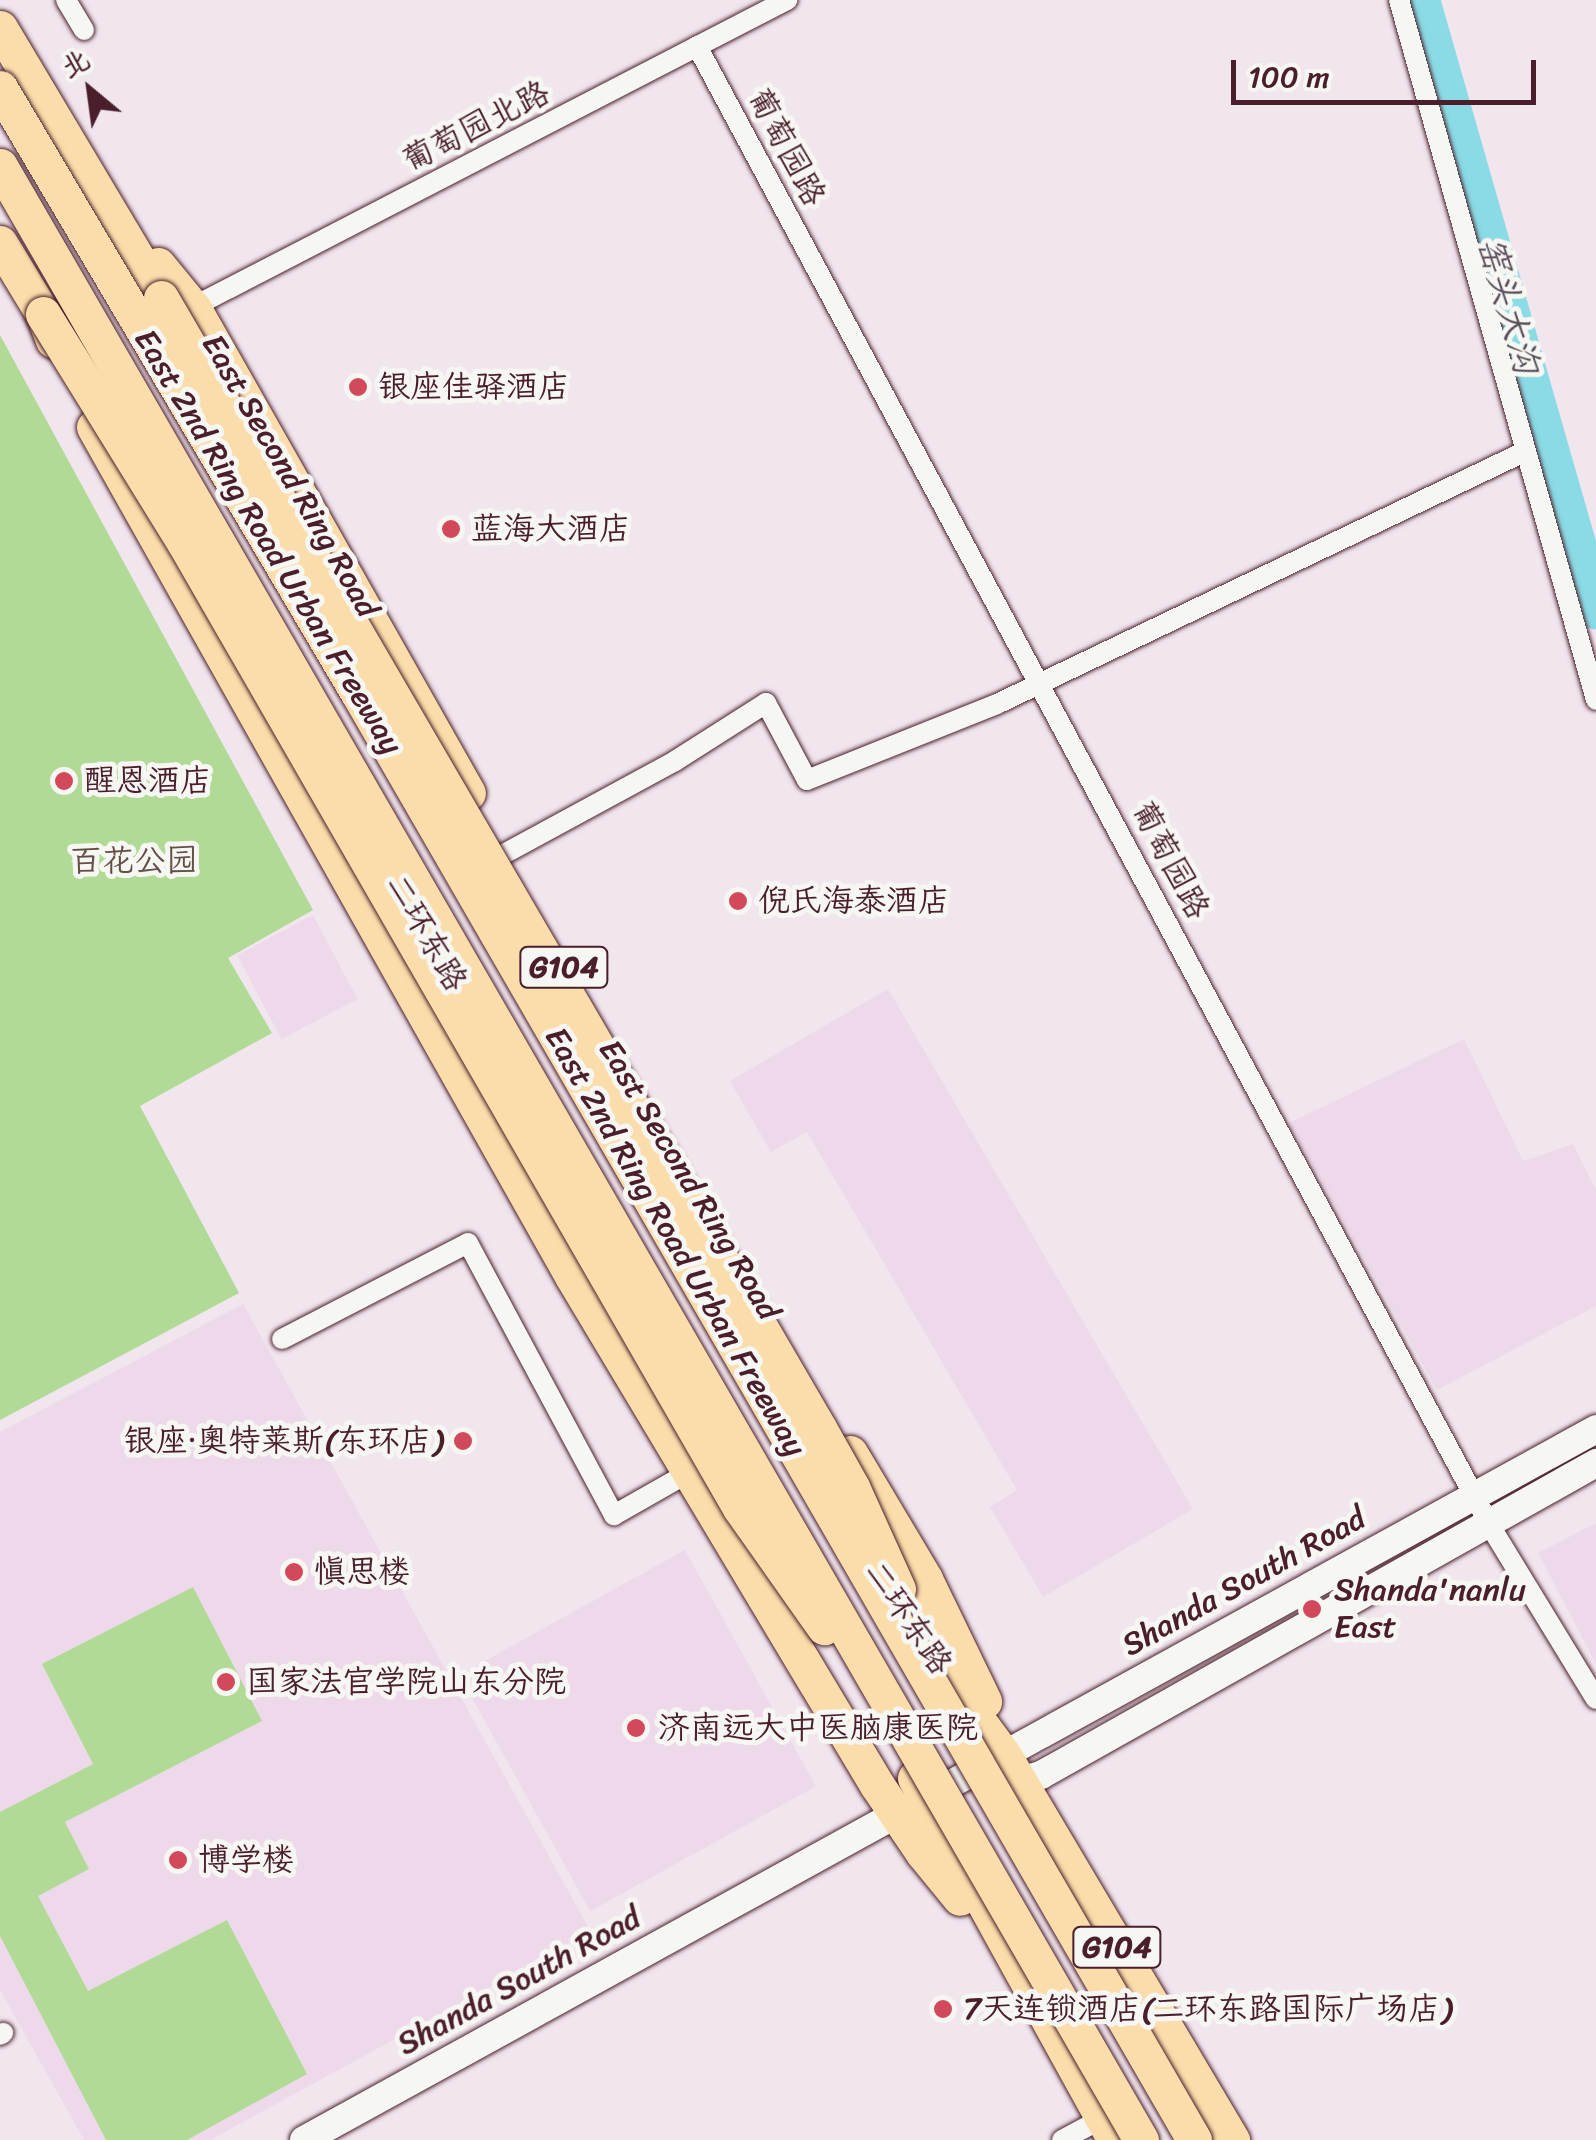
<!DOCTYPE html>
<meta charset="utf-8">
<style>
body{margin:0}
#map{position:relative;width:1596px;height:2140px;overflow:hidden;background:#f1e5ee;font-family:Sriracha,"LXGW WenKai TC",sans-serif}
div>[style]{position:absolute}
.built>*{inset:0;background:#eed9eb;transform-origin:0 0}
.green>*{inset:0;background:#b1da97}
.river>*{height:38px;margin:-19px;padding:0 19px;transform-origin:19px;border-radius:19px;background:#8adbe5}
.roads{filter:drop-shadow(0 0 2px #4a1f2b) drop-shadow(0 0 2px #4a1f2b)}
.street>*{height:20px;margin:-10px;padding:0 10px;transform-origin:10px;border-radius:10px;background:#f6f6f2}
.secondary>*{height:28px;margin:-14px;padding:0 14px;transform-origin:14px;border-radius:14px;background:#f6f6f2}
.highway>*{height:35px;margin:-17.5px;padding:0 17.5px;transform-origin:17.5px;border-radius:17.5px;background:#fbddab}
.bridges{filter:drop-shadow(0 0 2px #4a1f2b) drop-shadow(0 0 2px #4a1f2b)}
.highway-bridge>*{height:35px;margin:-17.5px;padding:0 17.5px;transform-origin:17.5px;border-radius:17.5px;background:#fbddab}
.dots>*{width:28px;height:28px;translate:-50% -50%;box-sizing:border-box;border:5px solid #f6f6f2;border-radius:50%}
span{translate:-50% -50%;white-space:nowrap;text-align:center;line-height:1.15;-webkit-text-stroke:10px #f6f6f2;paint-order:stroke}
.shield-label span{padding:2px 8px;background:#f6f6f2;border:2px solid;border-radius:8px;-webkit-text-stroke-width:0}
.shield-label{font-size:30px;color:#4a1f2b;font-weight:700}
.street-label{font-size:32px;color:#4a1f2b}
.poi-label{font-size:32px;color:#4a1f2b}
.left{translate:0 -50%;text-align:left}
.right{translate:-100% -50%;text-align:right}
.park-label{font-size:32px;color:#644e46}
.water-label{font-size:35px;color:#5a4e5a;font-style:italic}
.north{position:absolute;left:40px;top:40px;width:100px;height:100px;-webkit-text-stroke:8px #f6f6f2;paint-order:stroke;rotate:331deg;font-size:28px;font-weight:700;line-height:40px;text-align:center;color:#4a1f2b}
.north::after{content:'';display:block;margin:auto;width:35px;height:45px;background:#4a1f2b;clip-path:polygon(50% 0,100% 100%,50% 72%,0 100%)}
.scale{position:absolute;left:1231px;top:60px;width:305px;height:45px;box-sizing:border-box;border:5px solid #4a1f2b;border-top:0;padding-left:12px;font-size:30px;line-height:35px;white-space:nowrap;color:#4a1f2b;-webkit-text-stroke:8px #f6f6f2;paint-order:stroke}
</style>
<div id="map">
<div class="built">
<div style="left:313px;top:915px;width:95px;height:86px;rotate:62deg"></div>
<div style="clip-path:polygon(888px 989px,1193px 1509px,1043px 1597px,990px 1507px,1017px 1490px,807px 1132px,771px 1152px,730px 1081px)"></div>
<div style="clip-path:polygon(1464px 1039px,1523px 1161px,1573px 1144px,1596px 1190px,1596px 1306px,1437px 1390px,1289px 1123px)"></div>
<div style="clip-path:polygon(243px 1304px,591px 1932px,210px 2140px,84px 2140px,0 1990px,0 1432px)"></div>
<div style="clip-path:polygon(1596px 1523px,1596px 1664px,1538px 1553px)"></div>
<div style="left:685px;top:1550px;width:270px;height:258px;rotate:61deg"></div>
</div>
<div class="green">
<div style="clip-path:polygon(0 335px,313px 910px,228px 958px,272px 1033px,140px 1106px,239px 1293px,0 1420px)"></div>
<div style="clip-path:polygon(193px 1587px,262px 1721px,65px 1822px,89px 1869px,38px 1896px,88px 1991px,227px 1920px,307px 2074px,187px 2140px,106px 2140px,0 1936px,0 1812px,93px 1764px,42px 1664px)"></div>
</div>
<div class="river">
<div style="left:1421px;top:0;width:635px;rotate:73.99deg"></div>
</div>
<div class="roads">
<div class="street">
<div style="left:66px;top:0;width:35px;rotate:59deg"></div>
<div style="left:1399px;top:0;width:727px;rotate:74.28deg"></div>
<div style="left:697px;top:46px;width:1677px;rotate:61.81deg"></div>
<div style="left:1489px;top:1524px;width:205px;rotate:58.6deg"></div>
<div style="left:193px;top:307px;width:669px;rotate:-27.33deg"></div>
<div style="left:502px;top:855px;width:197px;rotate:-28.5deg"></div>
<div style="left:675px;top:761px;width:108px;rotate:-32.5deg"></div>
<div style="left:766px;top:703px;width:87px;rotate:62deg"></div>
<div style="left:807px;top:780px;width:205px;rotate:-21.8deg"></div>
<div style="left:997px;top:704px;width:586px;rotate:-25.56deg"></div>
<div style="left:282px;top:1339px;width:209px;rotate:-27.3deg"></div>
<div style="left:468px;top:1243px;width:309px;rotate:61.8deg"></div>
<div style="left:614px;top:1515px;width:85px;rotate:-29.6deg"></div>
<div style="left:0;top:2035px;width:4px;rotate:-34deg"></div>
<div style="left:1062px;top:2140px;width:47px;rotate:-28.2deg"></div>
</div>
<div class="secondary">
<div style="left:1000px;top:1786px;width:42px;rotate:-15deg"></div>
<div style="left:1041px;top:1775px;width:637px;rotate:-29.34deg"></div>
<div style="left:304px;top:2140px;width:1475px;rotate:-28.82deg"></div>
</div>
<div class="highway">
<div style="left:0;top:28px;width:314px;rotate:59.2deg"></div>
<div style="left:161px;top:298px;width:30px;rotate:78deg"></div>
<div style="left:0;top:243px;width:83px;rotate:58.8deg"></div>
<div style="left:43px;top:314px;width:28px;rotate:69deg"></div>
<div style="left:158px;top:265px;width:57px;rotate:50.7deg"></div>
<div style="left:194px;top:309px;width:556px;rotate:60.49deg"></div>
<div style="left:94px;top:427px;width:974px;rotate:60.62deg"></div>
<div style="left:572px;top:1276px;width:593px;rotate:59.07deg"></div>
<div style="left:877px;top:1785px;width:82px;rotate:55.9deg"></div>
<div style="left:923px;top:1853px;width:58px;rotate:50.6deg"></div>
<div style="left:850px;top:1453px;width:147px;rotate:59.2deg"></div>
<div style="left:925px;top:1579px;width:136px;rotate:64.2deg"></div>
<div style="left:920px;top:1642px;width:139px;rotate:53.5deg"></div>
<div style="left:1003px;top:1754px;width:449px;rotate:59.3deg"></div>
<div style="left:915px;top:1778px;width:414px;rotate:61.1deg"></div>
</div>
</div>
<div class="bridges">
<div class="highway-bridge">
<div style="left:0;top:88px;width:703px;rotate:59.39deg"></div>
<div style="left:358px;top:693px;width:1671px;rotate:59.98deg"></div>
<div style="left:0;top:166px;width:2280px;rotate:59.97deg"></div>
<div style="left:161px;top:298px;width:1308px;rotate:59.79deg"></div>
<div style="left:819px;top:1428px;width:68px;rotate:60.8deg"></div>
<div style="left:852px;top:1487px;width:112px;rotate:65.7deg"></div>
<div style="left:43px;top:314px;width:270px;rotate:58.3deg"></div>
<div style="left:185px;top:544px;width:1112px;rotate:60.07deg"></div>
<div style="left:740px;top:1508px;width:146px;rotate:54.8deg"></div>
</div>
</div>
<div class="dots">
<div style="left:358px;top:387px;background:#d1495b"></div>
<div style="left:451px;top:529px;background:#d1495b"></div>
<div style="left:64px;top:781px;background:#d1495b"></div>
<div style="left:738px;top:901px;background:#d1495b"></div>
<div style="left:463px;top:1441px;background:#d1495b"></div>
<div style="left:294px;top:1572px;background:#d1495b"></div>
<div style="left:1312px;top:1609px;background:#d1495b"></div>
<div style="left:226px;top:1682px;background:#d1495b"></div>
<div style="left:636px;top:1728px;background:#d1495b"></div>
<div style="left:178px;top:1860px;background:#d1495b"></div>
<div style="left:943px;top:2009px;background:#d1495b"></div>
</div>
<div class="shield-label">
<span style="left:564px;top:967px">G104</span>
<span style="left:1117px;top:1947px">G104</span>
</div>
<div class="street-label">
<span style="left:476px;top:127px;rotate:-27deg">葡萄园北路</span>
<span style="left:786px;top:147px;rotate:62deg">葡萄园路</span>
<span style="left:290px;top:476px;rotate:60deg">East Second Ring Road</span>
<span style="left:268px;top:542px;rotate:59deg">East 2nd Ring Road Urban Freeway</span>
<span style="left:1170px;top:860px;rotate:62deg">葡萄园路</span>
<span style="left:426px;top:933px;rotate:60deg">二环东路</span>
<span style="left:689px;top:1180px;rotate:59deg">East Second Ring Road</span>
<span style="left:675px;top:1242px;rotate:60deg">East 2nd Ring Road Urban Freeway</span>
<span style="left:1244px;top:1582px;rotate:-29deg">Shanda South Road</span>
<span style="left:908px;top:1618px;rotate:56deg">二环东路</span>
<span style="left:519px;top:1981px;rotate:-29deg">Shanda South Road</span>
</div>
<div class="poi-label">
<span class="left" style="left:378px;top:387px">银座佳驿酒店</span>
<span class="left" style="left:471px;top:529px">蓝海大酒店</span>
<span class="left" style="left:84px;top:781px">醒恩酒店</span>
<span class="left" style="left:758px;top:901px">倪氏海泰酒店</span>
<span class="right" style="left:443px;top:1441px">银座·奥特莱斯(东环店)</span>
<span class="left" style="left:314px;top:1572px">慎思楼</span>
<span class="left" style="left:1334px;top:1609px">Shanda'nanlu<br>East</span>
<span class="left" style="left:246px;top:1682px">国家法官学院山东分院</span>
<span class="left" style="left:658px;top:1728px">济南远大中医脑康医院</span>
<span class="left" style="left:198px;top:1860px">博学楼</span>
<span class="left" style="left:963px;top:2009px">7天连锁酒店(二环东路国际广场店)</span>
</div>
<div class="park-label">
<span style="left:134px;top:861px">百花公园</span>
</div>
<div class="water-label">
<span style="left:1509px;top:305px;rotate:74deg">窑头大沟</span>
</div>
<div class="north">北</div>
<div class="scale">100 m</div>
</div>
